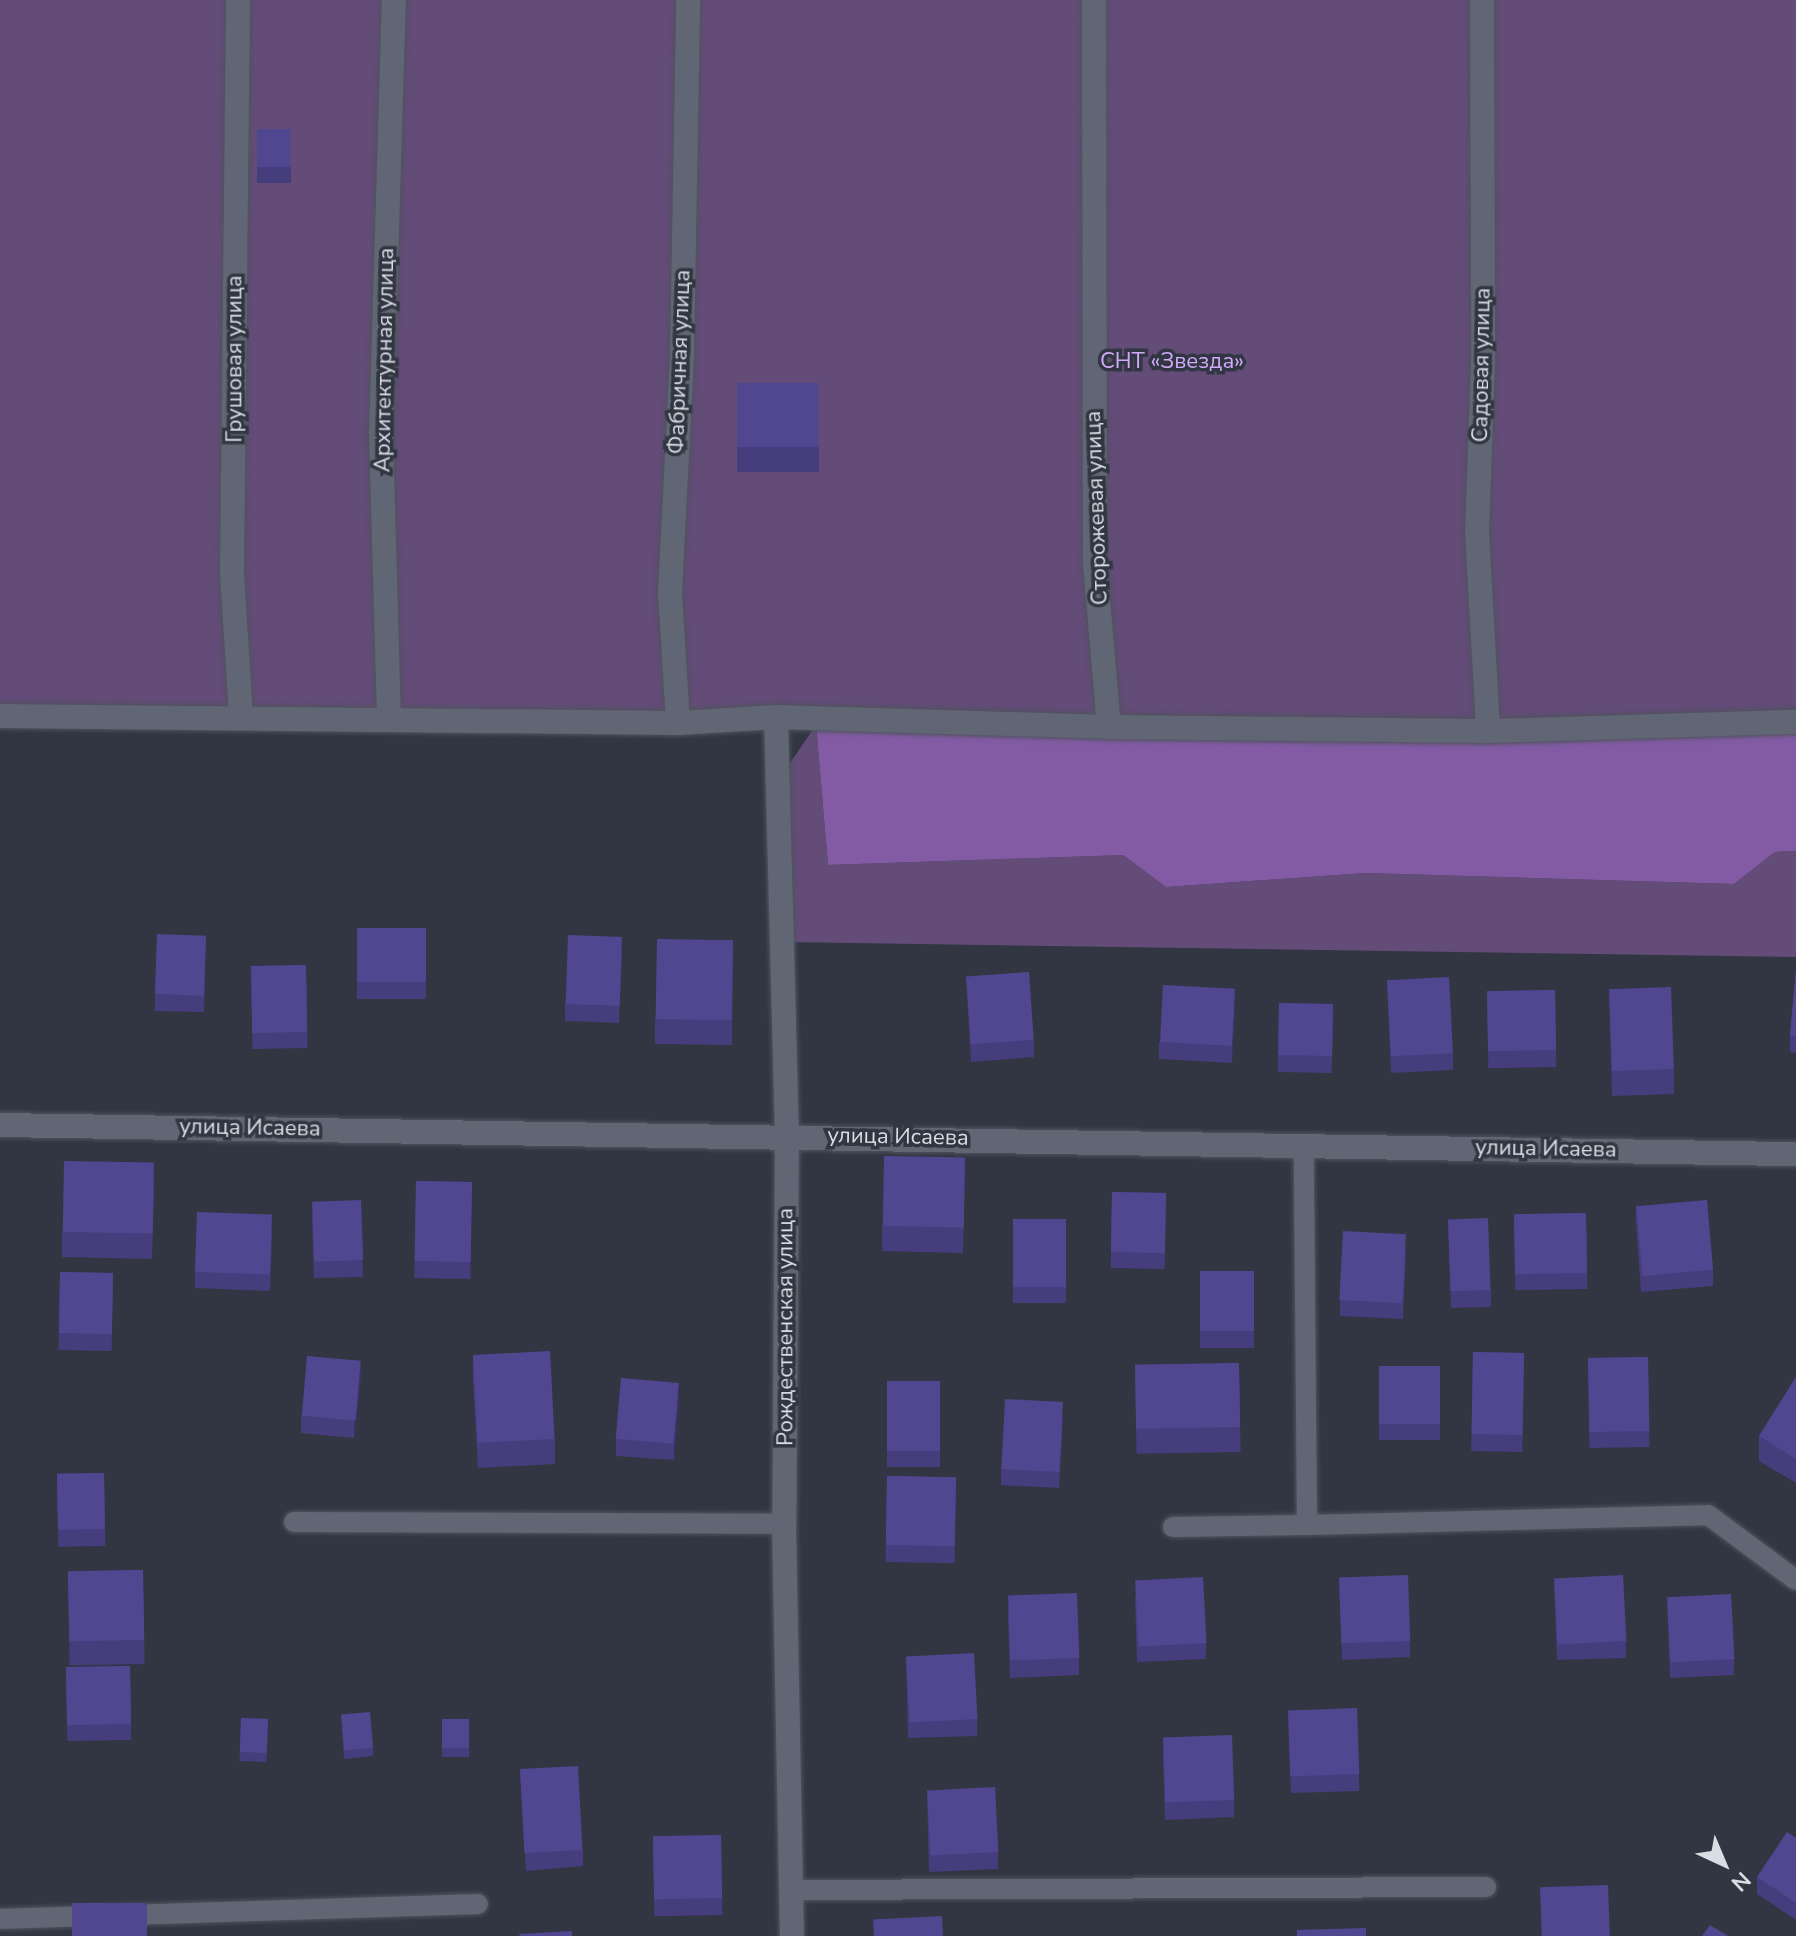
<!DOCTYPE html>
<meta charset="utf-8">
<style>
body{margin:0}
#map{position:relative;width:1796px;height:1936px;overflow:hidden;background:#313642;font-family:"Nunito Sans",sans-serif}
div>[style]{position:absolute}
.green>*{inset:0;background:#634c78}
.forest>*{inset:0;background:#825ba4}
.roads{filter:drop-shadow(0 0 2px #4f535d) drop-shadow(0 0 2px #4f535d)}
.lane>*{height:20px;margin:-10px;padding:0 10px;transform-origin:10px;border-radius:10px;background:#606673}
.street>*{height:24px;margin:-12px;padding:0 12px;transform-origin:12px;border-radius:12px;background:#606673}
.wall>*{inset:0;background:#463d7d;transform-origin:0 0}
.shaded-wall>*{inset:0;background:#393266}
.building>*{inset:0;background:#514791;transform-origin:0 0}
span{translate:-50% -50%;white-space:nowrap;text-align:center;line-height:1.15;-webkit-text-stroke:7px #313642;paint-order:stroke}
.street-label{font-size:22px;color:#d9dde4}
.park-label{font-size:22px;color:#d3a9f9}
.north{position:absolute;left:1684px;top:1824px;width:80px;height:80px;-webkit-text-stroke:6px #313642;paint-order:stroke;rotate:136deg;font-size:22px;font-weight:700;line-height:32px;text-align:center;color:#d9dde4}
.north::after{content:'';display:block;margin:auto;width:28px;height:36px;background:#d9dde4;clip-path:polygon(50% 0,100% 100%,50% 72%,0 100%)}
</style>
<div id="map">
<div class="green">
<div style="clip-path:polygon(0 0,1796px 0,1796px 726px,816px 724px,828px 865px,1123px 855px,1166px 887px,1366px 873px,1734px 884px,1775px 852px,1796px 851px,1796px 957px,786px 942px,790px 763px,816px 725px,0 721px)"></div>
</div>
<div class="forest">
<div style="clip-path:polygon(816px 724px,1796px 726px,1796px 851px,1775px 852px,1734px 884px,1366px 873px,1166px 887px,1123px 855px,828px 865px)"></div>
</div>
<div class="roads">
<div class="lane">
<div style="left:294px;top:1522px;width:490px;rotate:0.2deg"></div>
<div style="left:1307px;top:1525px;width:401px;rotate:-1.4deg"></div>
<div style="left:1708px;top:1515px;width:109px;rotate:36.5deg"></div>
<div style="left:1173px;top:1527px;width:134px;rotate:-0.9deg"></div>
<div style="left:1307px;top:1525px;width:380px;rotate:-90.5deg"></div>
<div style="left:790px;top:1890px;width:696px;rotate:-0.25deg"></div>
<div style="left:0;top:1919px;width:478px;rotate:-1.8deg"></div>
</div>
<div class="street">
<div style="left:238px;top:0;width:573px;rotate:90.6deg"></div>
<div style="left:232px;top:573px;width:145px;rotate:86.4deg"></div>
<div style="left:1094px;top:0;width:564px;rotate:89.9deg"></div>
<div style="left:1095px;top:564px;width:164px;rotate:85.1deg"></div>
<div style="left:1482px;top:0;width:362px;rotate:89.8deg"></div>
<div style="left:1483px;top:362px;width:170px;rotate:92deg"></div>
<div style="left:1477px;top:532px;width:199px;rotate:86.8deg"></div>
<div style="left:0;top:716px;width:678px;rotate:0.59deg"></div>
<div style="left:678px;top:723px;width:98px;rotate:-3.5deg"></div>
<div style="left:776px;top:717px;width:333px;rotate:1.7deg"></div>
<div style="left:1109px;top:727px;width:379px;rotate:0.6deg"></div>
<div style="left:1488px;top:731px;width:308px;rotate:-1.7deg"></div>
<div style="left:776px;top:717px;width:418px;rotate:88.5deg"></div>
<div style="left:787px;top:1135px;width:389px;rotate:90.4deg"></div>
<div style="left:784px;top:1524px;width:412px;rotate:88.9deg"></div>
<div style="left:389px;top:720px;width:287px;rotate:-91.6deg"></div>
<div style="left:381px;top:433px;width:433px;rotate:-88.3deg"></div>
<div style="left:678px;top:723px;width:130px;rotate:-93.5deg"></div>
<div style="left:670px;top:593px;width:238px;rotate:-87.1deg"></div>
<div style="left:682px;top:355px;width:355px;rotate:-89deg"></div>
<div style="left:0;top:1125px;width:1796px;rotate:0.93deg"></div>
</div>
</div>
<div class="wall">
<div style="left:257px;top:129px;width:34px;height:54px"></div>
<div style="left:737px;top:383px;width:82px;height:89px"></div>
<div style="left:357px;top:928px;width:69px;height:71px"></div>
<div style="clip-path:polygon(206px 936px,204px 1012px,155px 1011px,155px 994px)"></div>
<div style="clip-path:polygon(733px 940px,732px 1045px,655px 1044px,655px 1019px)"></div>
<div style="clip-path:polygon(622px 954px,619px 1023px,565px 1021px,565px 1004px)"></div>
<div style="left:306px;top:965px;width:83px;height:55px;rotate:89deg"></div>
<div style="clip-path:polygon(1796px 970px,1796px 1053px,1790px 1052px,1790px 1036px)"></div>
<div style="clip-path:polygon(966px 977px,1034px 1040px,1034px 1057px,971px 1062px)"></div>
<div style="clip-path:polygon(1387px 981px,1453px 1053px,1453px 1070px,1391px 1073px)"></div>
<div style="clip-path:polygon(1609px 989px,1674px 1069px,1674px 1094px,1612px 1096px)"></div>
<div style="left:1555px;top:990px;width:77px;height:68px;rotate:89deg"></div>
<div style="left:1279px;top:1003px;width:54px;height:69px;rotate:1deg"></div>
<div style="clip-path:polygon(1235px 1006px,1232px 1063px,1159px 1059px,1159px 1042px)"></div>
<div style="clip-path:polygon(965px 1158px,963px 1253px,882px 1251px,882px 1226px)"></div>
<div style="left:416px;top:1181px;width:56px;height:97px;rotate:1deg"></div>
<div style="clip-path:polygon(154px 1188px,152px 1259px,62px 1257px,62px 1232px)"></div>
<div style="left:1112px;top:1192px;width:54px;height:76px;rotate:1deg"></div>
<div style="clip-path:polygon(361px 1200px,363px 1277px,314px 1278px,312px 1218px)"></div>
<div style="clip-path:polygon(1636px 1205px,1713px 1270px,1713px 1286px,1641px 1292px,1636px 1222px)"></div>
<div style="left:1586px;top:1213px;width:76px;height:72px;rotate:89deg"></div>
<div style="left:1013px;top:1219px;width:53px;height:84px"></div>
<div style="clip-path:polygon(1448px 1219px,1491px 1290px,1491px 1307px,1451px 1308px)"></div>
<div style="clip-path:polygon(272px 1231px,270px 1291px,195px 1288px,195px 1272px)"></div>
<div style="clip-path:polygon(1406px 1250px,1403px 1319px,1340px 1316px,1340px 1300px)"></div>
<div style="left:1200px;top:1271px;width:54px;height:77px"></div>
<div style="left:60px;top:1272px;width:53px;height:78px;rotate:1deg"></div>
<div style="left:1473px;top:1352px;width:51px;height:99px;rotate:1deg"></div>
<div style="clip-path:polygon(473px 1356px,555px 1439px,555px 1464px,478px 1468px,473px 1380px)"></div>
<div style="left:1648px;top:1357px;width:90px;height:60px;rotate:89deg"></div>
<div style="left:1239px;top:1363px;width:89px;height:104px;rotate:89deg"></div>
<div style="left:1379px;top:1366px;width:61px;height:74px"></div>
<div style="clip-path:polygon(1796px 1377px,1796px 1483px,1759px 1461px,1759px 1436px)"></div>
<div style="clip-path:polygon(361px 1378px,354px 1438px,301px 1433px,301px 1416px)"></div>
<div style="left:887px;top:1381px;width:53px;height:86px"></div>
<div style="clip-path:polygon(679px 1400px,674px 1460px,616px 1456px,616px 1439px)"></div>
<div style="clip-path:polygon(1063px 1418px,1059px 1488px,1001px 1485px,1001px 1469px)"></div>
<div style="left:104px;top:1473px;width:73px;height:47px;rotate:89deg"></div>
<div style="left:887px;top:1476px;width:69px;height:86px;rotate:1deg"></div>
<div style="left:143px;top:1570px;width:94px;height:75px;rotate:89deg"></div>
<div style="clip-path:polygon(1339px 1578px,1410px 1641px,1410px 1657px,1342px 1660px)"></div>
<div style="clip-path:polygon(1554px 1578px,1626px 1641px,1626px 1658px,1557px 1660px)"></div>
<div style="clip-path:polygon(1135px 1596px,1206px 1643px,1206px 1659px,1137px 1662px)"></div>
<div style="clip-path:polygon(1667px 1597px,1734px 1659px,1734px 1675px,1670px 1678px)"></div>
<div style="clip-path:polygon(1008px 1613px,1079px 1658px,1079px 1675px,1010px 1678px)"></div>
<div style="clip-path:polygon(906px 1656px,977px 1719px,977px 1736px,908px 1738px)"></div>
<div style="left:130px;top:1666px;width:74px;height:64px;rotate:89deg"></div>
<div style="clip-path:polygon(1288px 1711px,1359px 1774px,1359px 1791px,1291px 1793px)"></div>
<div style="clip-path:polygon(341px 1714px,373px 1748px,373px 1756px,344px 1759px)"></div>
<div style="left:241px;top:1718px;width:27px;height:43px;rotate:2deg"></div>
<div style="left:469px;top:1719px;width:38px;height:27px;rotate:90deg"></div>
<div style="clip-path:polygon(1163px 1754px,1234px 1800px,1234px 1817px,1165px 1820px)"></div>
<div style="clip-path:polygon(520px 1771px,583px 1850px,583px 1866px,526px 1871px)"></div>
<div style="clip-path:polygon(927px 1790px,998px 1852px,998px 1869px,929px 1872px)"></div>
<div style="left:721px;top:1835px;width:80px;height:68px;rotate:89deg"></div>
<div style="clip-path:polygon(1796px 1838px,1796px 1920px,1757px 1894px,1757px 1877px)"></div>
</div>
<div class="shaded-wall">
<div style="clip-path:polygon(1235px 989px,1235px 1006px,1232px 1063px,1232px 1046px)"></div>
<div style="clip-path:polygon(361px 1361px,361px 1378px,354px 1438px,354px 1422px)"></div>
<div style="clip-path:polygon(679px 1383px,679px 1400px,674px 1460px,674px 1444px)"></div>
</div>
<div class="building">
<div style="left:257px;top:129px;width:34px;height:38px"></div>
<div style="left:737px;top:383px;width:82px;height:64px"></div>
<div style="left:357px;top:928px;width:69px;height:54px"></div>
<div style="left:157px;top:934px;width:49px;height:60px;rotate:2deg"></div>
<div style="left:568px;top:935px;width:54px;height:69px;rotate:2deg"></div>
<div style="left:657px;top:939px;width:76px;height:80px;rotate:1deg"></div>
<div style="left:306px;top:965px;width:67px;height:55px;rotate:89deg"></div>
<div style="clip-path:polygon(1796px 970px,1796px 1036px,1790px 1036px)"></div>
<div style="left:1029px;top:972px;width:68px;height:63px;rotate:86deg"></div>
<div style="left:1449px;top:977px;width:76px;height:62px;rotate:87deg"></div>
<div style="left:1163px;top:985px;width:72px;height:57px;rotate:3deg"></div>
<div style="left:1671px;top:987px;width:82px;height:62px;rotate:88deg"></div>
<div style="left:1555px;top:990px;width:60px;height:68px;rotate:89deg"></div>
<div style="left:1279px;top:1003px;width:54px;height:52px;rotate:1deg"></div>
<div style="left:884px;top:1156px;width:81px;height:70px;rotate:1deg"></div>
<div style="left:64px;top:1161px;width:90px;height:71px;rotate:1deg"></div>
<div style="left:416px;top:1181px;width:56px;height:80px;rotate:1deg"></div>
<div style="left:1112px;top:1192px;width:54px;height:60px;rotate:1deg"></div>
<div style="left:361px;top:1200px;width:60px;height:49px;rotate:88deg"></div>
<div style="left:1707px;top:1200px;width:70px;height:71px;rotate:85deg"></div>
<div style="left:197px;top:1212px;width:75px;height:60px;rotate:2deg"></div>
<div style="left:1586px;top:1213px;width:60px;height:72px;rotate:89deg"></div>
<div style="left:1488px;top:1218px;width:72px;height:40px;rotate:88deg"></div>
<div style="left:1013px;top:1219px;width:53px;height:68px"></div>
<div style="left:1343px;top:1231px;width:63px;height:69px;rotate:3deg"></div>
<div style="left:1200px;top:1271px;width:54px;height:60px"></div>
<div style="left:60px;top:1272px;width:53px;height:61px;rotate:1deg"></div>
<div style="left:550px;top:1351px;width:88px;height:77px;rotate:87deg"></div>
<div style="left:1473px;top:1352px;width:51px;height:82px;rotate:1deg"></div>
<div style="left:307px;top:1356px;width:54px;height:60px;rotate:5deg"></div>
<div style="left:1648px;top:1357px;width:74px;height:60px;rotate:89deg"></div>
<div style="left:1239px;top:1363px;width:64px;height:104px;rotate:89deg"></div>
<div style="left:1379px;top:1366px;width:61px;height:58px"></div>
<div style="clip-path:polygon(1796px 1377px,1796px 1459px,1759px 1436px)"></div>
<div style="left:621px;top:1378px;width:58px;height:61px;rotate:5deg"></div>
<div style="left:887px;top:1381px;width:53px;height:70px"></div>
<div style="left:1005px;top:1399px;width:58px;height:70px;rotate:3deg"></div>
<div style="left:104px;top:1473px;width:56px;height:47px;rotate:89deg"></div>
<div style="left:887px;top:1476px;width:69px;height:69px;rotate:1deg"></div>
<div style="left:143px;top:1570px;width:70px;height:75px;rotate:89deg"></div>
<div style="left:1408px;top:1575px;width:66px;height:69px;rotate:88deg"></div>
<div style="left:1623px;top:1575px;width:66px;height:69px;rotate:87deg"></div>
<div style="left:1203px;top:1577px;width:66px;height:68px;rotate:87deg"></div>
<div style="left:1077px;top:1593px;width:65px;height:69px;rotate:88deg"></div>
<div style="left:1731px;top:1594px;width:65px;height:64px;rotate:87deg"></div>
<div style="left:974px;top:1653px;width:66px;height:68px;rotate:87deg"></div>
<div style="left:130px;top:1666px;width:58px;height:64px;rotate:89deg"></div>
<div style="left:1357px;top:1708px;width:66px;height:69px;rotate:88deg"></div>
<div style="left:370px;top:1712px;width:36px;height:29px;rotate:85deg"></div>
<div style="left:241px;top:1718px;width:27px;height:34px;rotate:2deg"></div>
<div style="left:469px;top:1719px;width:29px;height:27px;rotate:90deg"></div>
<div style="left:1232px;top:1735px;width:65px;height:69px;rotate:88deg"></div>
<div style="left:578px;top:1766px;width:84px;height:58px;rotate:87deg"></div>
<div style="left:995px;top:1787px;width:65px;height:68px;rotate:87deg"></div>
<div style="clip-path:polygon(1787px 1832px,1796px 1838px,1796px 1903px,1757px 1877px)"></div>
<div style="left:721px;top:1835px;width:63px;height:68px;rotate:89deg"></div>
<div style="left:1608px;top:1885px;width:51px;height:68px;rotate:88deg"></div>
<div style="left:147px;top:1903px;width:33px;height:75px;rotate:90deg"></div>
<div style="left:942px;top:1916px;width:20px;height:69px;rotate:87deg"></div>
<div style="clip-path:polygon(1710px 1925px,1728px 1936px,1702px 1936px)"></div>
<div style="clip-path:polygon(1366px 1928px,1366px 1936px,1297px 1936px,1297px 1930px)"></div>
<div style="clip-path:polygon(572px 1931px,572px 1936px,520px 1936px,519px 1934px)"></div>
</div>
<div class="street-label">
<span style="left:235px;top:359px;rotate:-90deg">Грушовая улица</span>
<span style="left:385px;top:360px;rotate:-89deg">Архитектурная улица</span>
<span style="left:680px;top:362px;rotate:-88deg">Фабричная улица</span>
<span style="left:1482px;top:365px;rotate:-89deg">Садовая улица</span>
<span style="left:1097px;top:508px;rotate:-92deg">Сторожевая улица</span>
<span style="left:250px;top:1128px;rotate:1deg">улица Исаева</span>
<span style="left:898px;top:1137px;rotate:1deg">улица Исаева</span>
<span style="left:1546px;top:1149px;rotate:1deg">улица Исаева</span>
<span style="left:786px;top:1327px;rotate:-90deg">Рождественская улица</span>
</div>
<div class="park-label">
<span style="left:1172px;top:362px">СНТ «Звезда»</span>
</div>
<div class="north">N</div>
</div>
